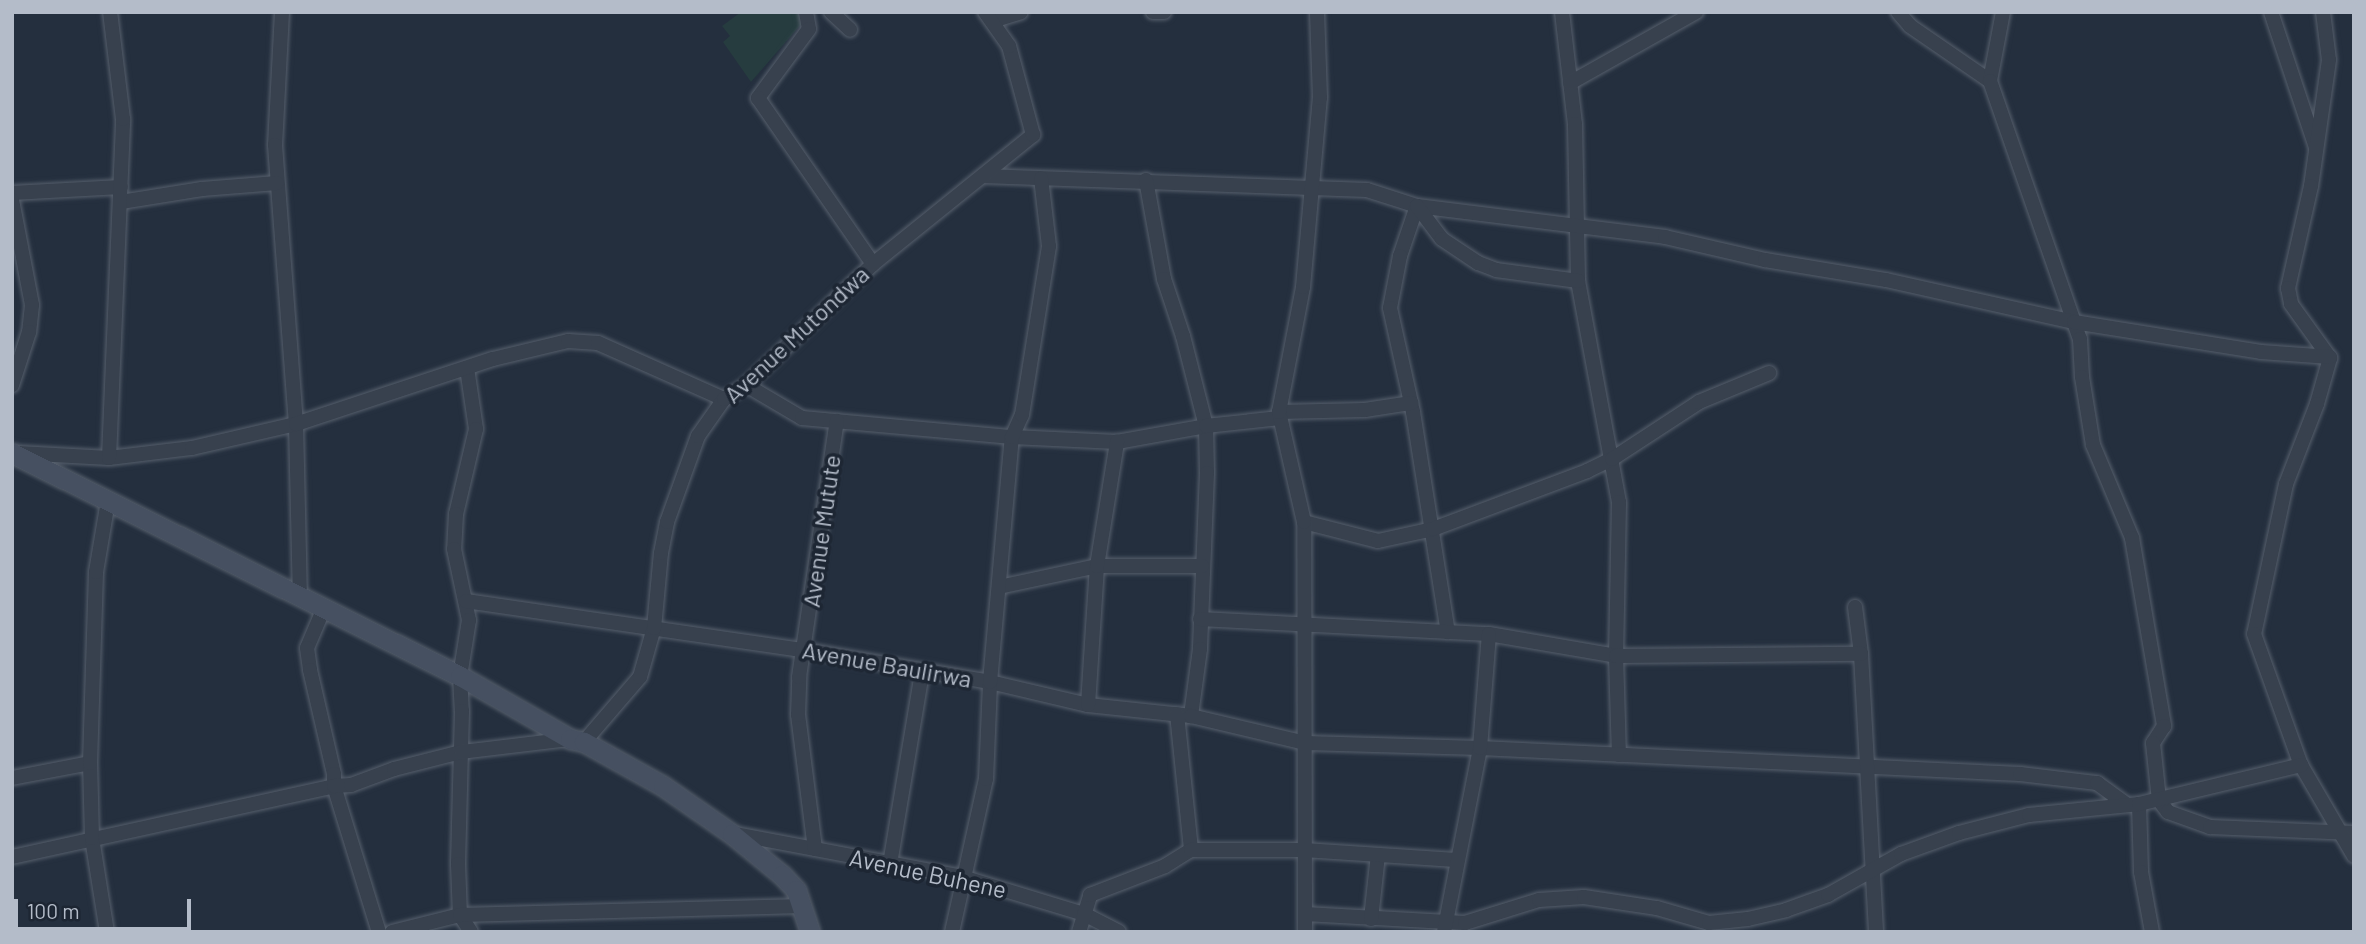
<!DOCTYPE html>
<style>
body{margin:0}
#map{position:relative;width:2366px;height:944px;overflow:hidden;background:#242f3e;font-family:Barlow,sans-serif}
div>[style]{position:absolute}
.green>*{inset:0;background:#263c3f}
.roads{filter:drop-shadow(0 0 2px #565f6c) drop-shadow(0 0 2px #565f6c)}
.street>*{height:14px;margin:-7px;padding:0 7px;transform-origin:7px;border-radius:7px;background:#38414e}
.secondary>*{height:19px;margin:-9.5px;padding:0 9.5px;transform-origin:9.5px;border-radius:9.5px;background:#465061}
span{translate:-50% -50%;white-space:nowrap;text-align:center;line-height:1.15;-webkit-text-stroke:7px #1d2633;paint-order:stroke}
.street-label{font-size:24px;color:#b4bcc9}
.frame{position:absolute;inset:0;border:14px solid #b4bcc9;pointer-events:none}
.scale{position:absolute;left:14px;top:899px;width:177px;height:32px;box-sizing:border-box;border:4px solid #b4bcc9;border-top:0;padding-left:9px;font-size:21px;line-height:24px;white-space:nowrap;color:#b4bcc9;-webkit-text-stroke:5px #1d2633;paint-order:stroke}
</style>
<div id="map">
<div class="green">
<div style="clip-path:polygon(741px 12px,797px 12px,804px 21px,751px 82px,723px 42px,730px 36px,722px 26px)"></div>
</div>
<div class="roads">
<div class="street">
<div style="left:282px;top:12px;width:133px;rotate:93deg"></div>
<div style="left:275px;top:145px;width:280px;rotate:85.7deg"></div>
<div style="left:296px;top:424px;width:172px;rotate:88.7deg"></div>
<div style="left:806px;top:12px;width:17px;rotate:80deg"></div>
<div style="left:809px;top:29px;width:86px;rotate:126.5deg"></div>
<div style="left:758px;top:98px;width:202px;rotate:55.3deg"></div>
<div style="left:831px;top:12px;width:26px;rotate:43deg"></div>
<div style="left:1153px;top:12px;width:11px"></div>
<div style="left:1562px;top:12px;width:113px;rotate:83.4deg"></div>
<div style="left:1575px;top:124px;width:157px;rotate:88.9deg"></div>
<div style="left:1578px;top:281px;width:225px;rotate:79.5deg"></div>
<div style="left:1619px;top:502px;width:154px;rotate:91.1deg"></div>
<div style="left:1616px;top:656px;width:99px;rotate:88.3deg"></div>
<div style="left:1898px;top:12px;width:18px;rotate:49deg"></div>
<div style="left:1910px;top:26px;width:97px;rotate:34.5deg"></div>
<div style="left:2003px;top:12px;width:70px;rotate:100.7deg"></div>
<div style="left:1990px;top:81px;width:273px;rotate:70.8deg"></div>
<div style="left:2080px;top:339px;width:38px;rotate:87deg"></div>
<div style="left:2082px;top:377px;width:69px;rotate:80.8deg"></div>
<div style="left:2093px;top:445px;width:101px;rotate:67.2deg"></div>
<div style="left:2132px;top:538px;width:191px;rotate:80.3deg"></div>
<div style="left:2164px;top:726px;width:20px;rotate:123deg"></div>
<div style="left:2153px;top:743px;width:57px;rotate:84deg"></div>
<div style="left:2159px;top:800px;width:15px;rotate:53deg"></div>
<div style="left:2168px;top:812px;width:45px;rotate:19.7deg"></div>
<div style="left:2210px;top:827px;width:144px;rotate:2.4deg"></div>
<div style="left:2271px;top:12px;width:142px;rotate:71.6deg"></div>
<div style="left:2323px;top:12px;width:48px;rotate:82.9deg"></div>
<div style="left:2329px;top:60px;width:127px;rotate:98.1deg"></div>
<div style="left:2311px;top:186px;width:105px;rotate:102.7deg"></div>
<div style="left:2288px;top:288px;width:16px;rotate:79deg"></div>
<div style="left:2291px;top:304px;width:67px;rotate:54.2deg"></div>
<div style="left:2330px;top:358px;width:48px;rotate:105.8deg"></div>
<div style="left:2317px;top:404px;width:86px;rotate:111.2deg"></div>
<div style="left:2286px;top:484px;width:153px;rotate:102deg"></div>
<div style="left:2254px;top:634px;width:139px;rotate:70.3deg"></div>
<div style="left:2301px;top:765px;width:105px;rotate:59.8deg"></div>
<div style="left:992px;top:21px;width:30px;rotate:-17deg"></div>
<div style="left:1570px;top:83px;width:145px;rotate:-29.4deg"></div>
<div style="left:983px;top:176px;width:384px;rotate:2.1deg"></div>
<div style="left:1367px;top:190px;width:52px;rotate:17.7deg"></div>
<div style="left:1417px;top:206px;width:250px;rotate:7.1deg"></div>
<div style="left:1665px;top:237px;width:103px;rotate:13deg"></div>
<div style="left:1765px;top:260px;width:123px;rotate:9.4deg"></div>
<div style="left:1886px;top:280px;width:193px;rotate:12.6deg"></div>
<div style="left:2074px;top:322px;width:189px;rotate:9.1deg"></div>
<div style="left:2261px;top:352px;width:69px;rotate:4.1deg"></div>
<div style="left:1146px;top:180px;width:101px;rotate:79.7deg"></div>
<div style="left:1164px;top:279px;width:60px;rotate:71.6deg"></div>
<div style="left:1183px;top:336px;width:93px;rotate:75.7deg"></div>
<div style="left:1206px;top:426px;width:47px;rotate:88.8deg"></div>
<div style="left:1207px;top:473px;width:176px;rotate:92.3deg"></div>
<div style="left:1200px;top:649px;width:68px;rotate:97.7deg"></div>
<div style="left:12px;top:193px;width:109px;rotate:-3.2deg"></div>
<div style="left:12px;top:200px;width:107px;rotate:79.2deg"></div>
<div style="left:32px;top:305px;width:27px;rotate:96deg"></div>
<div style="left:29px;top:332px;width:56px;rotate:107.8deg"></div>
<div style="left:121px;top:202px;width:82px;rotate:-9.1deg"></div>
<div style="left:202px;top:189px;width:75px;rotate:-4.6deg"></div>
<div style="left:1417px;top:206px;width:53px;rotate:108.8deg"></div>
<div style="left:1400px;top:256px;width:53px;rotate:100.9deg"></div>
<div style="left:1390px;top:308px;width:107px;rotate:77.5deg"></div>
<div style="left:1413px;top:412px;width:223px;rotate:81deg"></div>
<div style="left:1417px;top:206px;width:41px;rotate:52.9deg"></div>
<div style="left:1442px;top:239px;width:43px;rotate:33.7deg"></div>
<div style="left:1478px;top:263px;width:19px;rotate:21deg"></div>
<div style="left:1496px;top:270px;width:83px;rotate:7.6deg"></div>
<div style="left:467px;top:368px;width:62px;rotate:81.6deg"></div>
<div style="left:476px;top:429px;width:87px;rotate:103.2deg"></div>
<div style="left:456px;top:514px;width:35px;rotate:93deg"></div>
<div style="left:454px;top:549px;width:73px;rotate:78.1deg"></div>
<div style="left:469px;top:620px;width:57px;rotate:99.1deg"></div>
<div style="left:460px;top:676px;width:35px;rotate:87deg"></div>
<div style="left:462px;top:711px;width:153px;rotate:91.5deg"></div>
<div style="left:458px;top:864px;width:51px;rotate:87.8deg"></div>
<div style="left:460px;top:915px;width:20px;rotate:57deg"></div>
<div style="left:746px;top:385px;width:65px;rotate:30.5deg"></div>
<div style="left:802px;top:418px;width:211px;rotate:5.2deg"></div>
<div style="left:1012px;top:437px;width:105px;rotate:2.7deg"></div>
<div style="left:1117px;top:442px;width:90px;rotate:-10.2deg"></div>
<div style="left:1206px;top:426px;width:74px;rotate:-6.2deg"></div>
<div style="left:1279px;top:412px;width:86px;rotate:-1.3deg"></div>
<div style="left:1365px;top:410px;width:47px;rotate:-8.7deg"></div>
<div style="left:18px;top:453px;width:91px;rotate:3.1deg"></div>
<div style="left:109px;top:458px;width:84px;rotate:-6.9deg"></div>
<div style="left:192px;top:448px;width:107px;rotate:-13deg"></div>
<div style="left:296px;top:424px;width:207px;rotate:-18.3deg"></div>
<div style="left:493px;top:359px;width:77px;rotate:-13.5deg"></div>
<div style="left:568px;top:341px;width:30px;rotate:4deg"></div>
<div style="left:598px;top:343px;width:138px;rotate:24deg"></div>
<div style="left:109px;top:458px;width:339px;rotate:-87.6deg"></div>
<div style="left:123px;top:119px;width:108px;rotate:-96.9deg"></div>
<div style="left:1304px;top:522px;width:76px;rotate:14.4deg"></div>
<div style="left:1378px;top:541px;width:56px;rotate:-12.3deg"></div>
<div style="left:1433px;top:529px;width:165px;rotate:-20.6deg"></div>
<div style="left:1587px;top:471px;width:28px;rotate:-26deg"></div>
<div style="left:1612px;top:459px;width:104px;rotate:-33.2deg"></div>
<div style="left:1699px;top:402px;width:76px;rotate:-22.5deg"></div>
<div style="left:999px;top:587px;width:100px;rotate:-12.1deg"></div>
<div style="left:1097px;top:566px;width:105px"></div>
<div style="left:466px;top:601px;width:341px;rotate:8.3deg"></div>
<div style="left:803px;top:650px;width:190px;rotate:9.7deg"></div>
<div style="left:990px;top:682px;width:101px;rotate:13.2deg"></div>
<div style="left:1088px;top:705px;width:104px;rotate:6.1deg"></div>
<div style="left:1191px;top:716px;width:117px;rotate:13.3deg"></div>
<div style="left:1305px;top:743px;width:175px;rotate:1.6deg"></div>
<div style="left:1480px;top:748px;width:541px;rotate:2.76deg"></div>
<div style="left:2020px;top:774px;width:78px;rotate:6.7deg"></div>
<div style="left:2097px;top:783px;width:37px;rotate:36deg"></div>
<div style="left:1855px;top:607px;width:47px;rotate:82.7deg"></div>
<div style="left:1861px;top:654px;width:278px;rotate:86.9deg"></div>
<div style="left:324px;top:608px;width:43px;rotate:113deg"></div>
<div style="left:307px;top:648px;width:22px;rotate:82deg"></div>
<div style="left:310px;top:670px;width:107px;rotate:77deg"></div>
<div style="left:334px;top:774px;width:12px;rotate:90deg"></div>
<div style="left:334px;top:786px;width:153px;rotate:72.9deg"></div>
<div style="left:1200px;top:619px;width:289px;rotate:3deg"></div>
<div style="left:1489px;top:634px;width:129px;rotate:9.8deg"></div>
<div style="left:1616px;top:656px;width:245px;rotate:-0.5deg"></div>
<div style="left:1088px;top:705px;width:139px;rotate:-86.3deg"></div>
<div style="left:1097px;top:566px;width:126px;rotate:-80.8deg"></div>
<div style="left:1177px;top:714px;width:137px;rotate:84.1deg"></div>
<div style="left:584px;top:742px;width:86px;rotate:-49.3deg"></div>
<div style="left:640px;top:677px;width:51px;rotate:-74.1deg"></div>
<div style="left:654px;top:628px;width:75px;rotate:-84.7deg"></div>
<div style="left:661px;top:553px;width:32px;rotate:-79deg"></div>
<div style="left:667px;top:522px;width:91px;rotate:-70.2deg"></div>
<div style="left:698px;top:436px;width:45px;rotate:-54.9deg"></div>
<div style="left:724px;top:399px;width:26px;rotate:-32deg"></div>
<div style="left:746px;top:385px;width:175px;rotate:-43.6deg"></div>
<div style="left:873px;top:264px;width:206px;rotate:-38.9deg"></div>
<div style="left:1033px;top:135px;width:92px;rotate:-105.1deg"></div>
<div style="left:1009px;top:46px;width:42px;rotate:-125.2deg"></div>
<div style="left:12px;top:778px;width:79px;rotate:-10.9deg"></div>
<div style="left:2139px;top:804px;width:68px;rotate:88.3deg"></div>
<div style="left:2141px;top:872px;width:61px;rotate:79.6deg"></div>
<div style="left:735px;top:834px;width:231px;rotate:10.7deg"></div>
<div style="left:962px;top:877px;width:127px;rotate:16.9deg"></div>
<div style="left:1084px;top:914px;width:39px;rotate:27deg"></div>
<div style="left:815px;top:849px;width:135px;rotate:-97.2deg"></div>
<div style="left:798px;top:715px;width:38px;rotate:-88deg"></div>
<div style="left:799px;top:677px;width:259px;rotate:-81.6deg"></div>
<div style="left:12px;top:857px;width:330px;rotate:-12.4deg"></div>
<div style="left:334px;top:786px;width:17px;rotate:-3deg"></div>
<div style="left:351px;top:785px;width:46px;rotate:-20.4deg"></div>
<div style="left:394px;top:769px;width:69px;rotate:-14.2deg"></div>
<div style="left:461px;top:752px;width:110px;rotate:-6.8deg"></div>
<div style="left:890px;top:864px;width:195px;rotate:-80.5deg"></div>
<div style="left:1305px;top:914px;width:160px;rotate:3.2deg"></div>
<div style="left:1465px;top:923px;width:77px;rotate:-17.3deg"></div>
<div style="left:1539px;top:900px;width:45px;rotate:-3.8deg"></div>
<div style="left:1584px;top:897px;width:74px;rotate:8.6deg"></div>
<div style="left:1657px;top:908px;width:54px;rotate:16.1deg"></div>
<div style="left:1709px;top:923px;width:39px;rotate:-6deg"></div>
<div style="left:1748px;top:919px;width:39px;rotate:-13deg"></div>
<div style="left:1786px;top:910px;width:45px;rotate:-19.7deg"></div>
<div style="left:1828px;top:895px;width:84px;rotate:-29.3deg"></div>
<div style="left:1901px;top:854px;width:62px;rotate:-19.9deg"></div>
<div style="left:1959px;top:833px;width:72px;rotate:-14.4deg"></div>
<div style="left:2029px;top:815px;width:111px;rotate:-5.7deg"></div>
<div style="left:2139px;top:804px;width:167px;rotate:-13.5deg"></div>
<div style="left:1371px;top:919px;width:64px;rotate:-83.8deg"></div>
<div style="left:107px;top:932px;width:95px;rotate:-99.1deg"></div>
<div style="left:92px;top:838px;width:75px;rotate:-91.5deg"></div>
<div style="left:90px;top:763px;width:191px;rotate:-88.2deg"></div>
<div style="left:96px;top:572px;width:72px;rotate:-80.4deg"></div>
<div style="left:392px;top:932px;width:70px;rotate:-14deg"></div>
<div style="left:460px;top:915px;width:344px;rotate:-1.5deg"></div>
<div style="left:952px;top:932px;width:157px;rotate:-77.5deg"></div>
<div style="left:986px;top:779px;width:97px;rotate:-87.6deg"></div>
<div style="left:990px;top:682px;width:246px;rotate:-84.9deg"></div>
<div style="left:1012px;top:437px;width:24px;rotate:-66deg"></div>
<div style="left:1022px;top:415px;width:171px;rotate:-80.9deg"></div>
<div style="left:1049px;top:246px;width:68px;rotate:-96.7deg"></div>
<div style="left:1079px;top:932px;width:39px;rotate:-73deg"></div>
<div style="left:1090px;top:895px;width:80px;rotate:-21.1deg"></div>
<div style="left:1165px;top:866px;width:31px;rotate:-32deg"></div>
<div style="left:1191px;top:850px;width:113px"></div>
<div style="left:1304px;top:850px;width:152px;rotate:3.8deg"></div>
<div style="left:1305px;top:932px;width:410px;rotate:-90.1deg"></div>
<div style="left:1304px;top:522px;width:113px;rotate:-102.8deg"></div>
<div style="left:1279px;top:412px;width:127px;rotate:-79.1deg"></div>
<div style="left:1303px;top:287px;width:190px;rotate:-84.9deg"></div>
<div style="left:1320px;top:98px;width:86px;rotate:-92deg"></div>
<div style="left:1444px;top:932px;width:187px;rotate:-78.9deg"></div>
<div style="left:1480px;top:748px;width:114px;rotate:-85.5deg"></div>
</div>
<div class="secondary">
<div style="left:12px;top:453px;width:500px;rotate:26.46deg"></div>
<div style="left:460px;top:676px;width:127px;rotate:29.8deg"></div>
<div style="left:570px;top:739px;width:14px;rotate:12deg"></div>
<div style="left:584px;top:742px;width:90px;rotate:29.1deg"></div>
<div style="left:663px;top:786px;width:84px;rotate:34.8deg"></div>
<div style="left:732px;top:834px;width:65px;rotate:39.4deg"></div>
<div style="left:782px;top:875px;width:21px;rotate:47deg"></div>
<div style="left:796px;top:890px;width:44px;rotate:71.6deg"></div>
</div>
</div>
<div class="street-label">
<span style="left:796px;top:334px;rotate:-43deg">Avenue Mutondwa</span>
<span style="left:821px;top:531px;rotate:-82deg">Avenue Mutute</span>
<span style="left:887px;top:664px;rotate:10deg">Avenue Baulirwa</span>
<span style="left:928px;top:873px;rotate:12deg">Avenue Buhene</span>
</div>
<div class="frame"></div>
<div class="scale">100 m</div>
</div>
